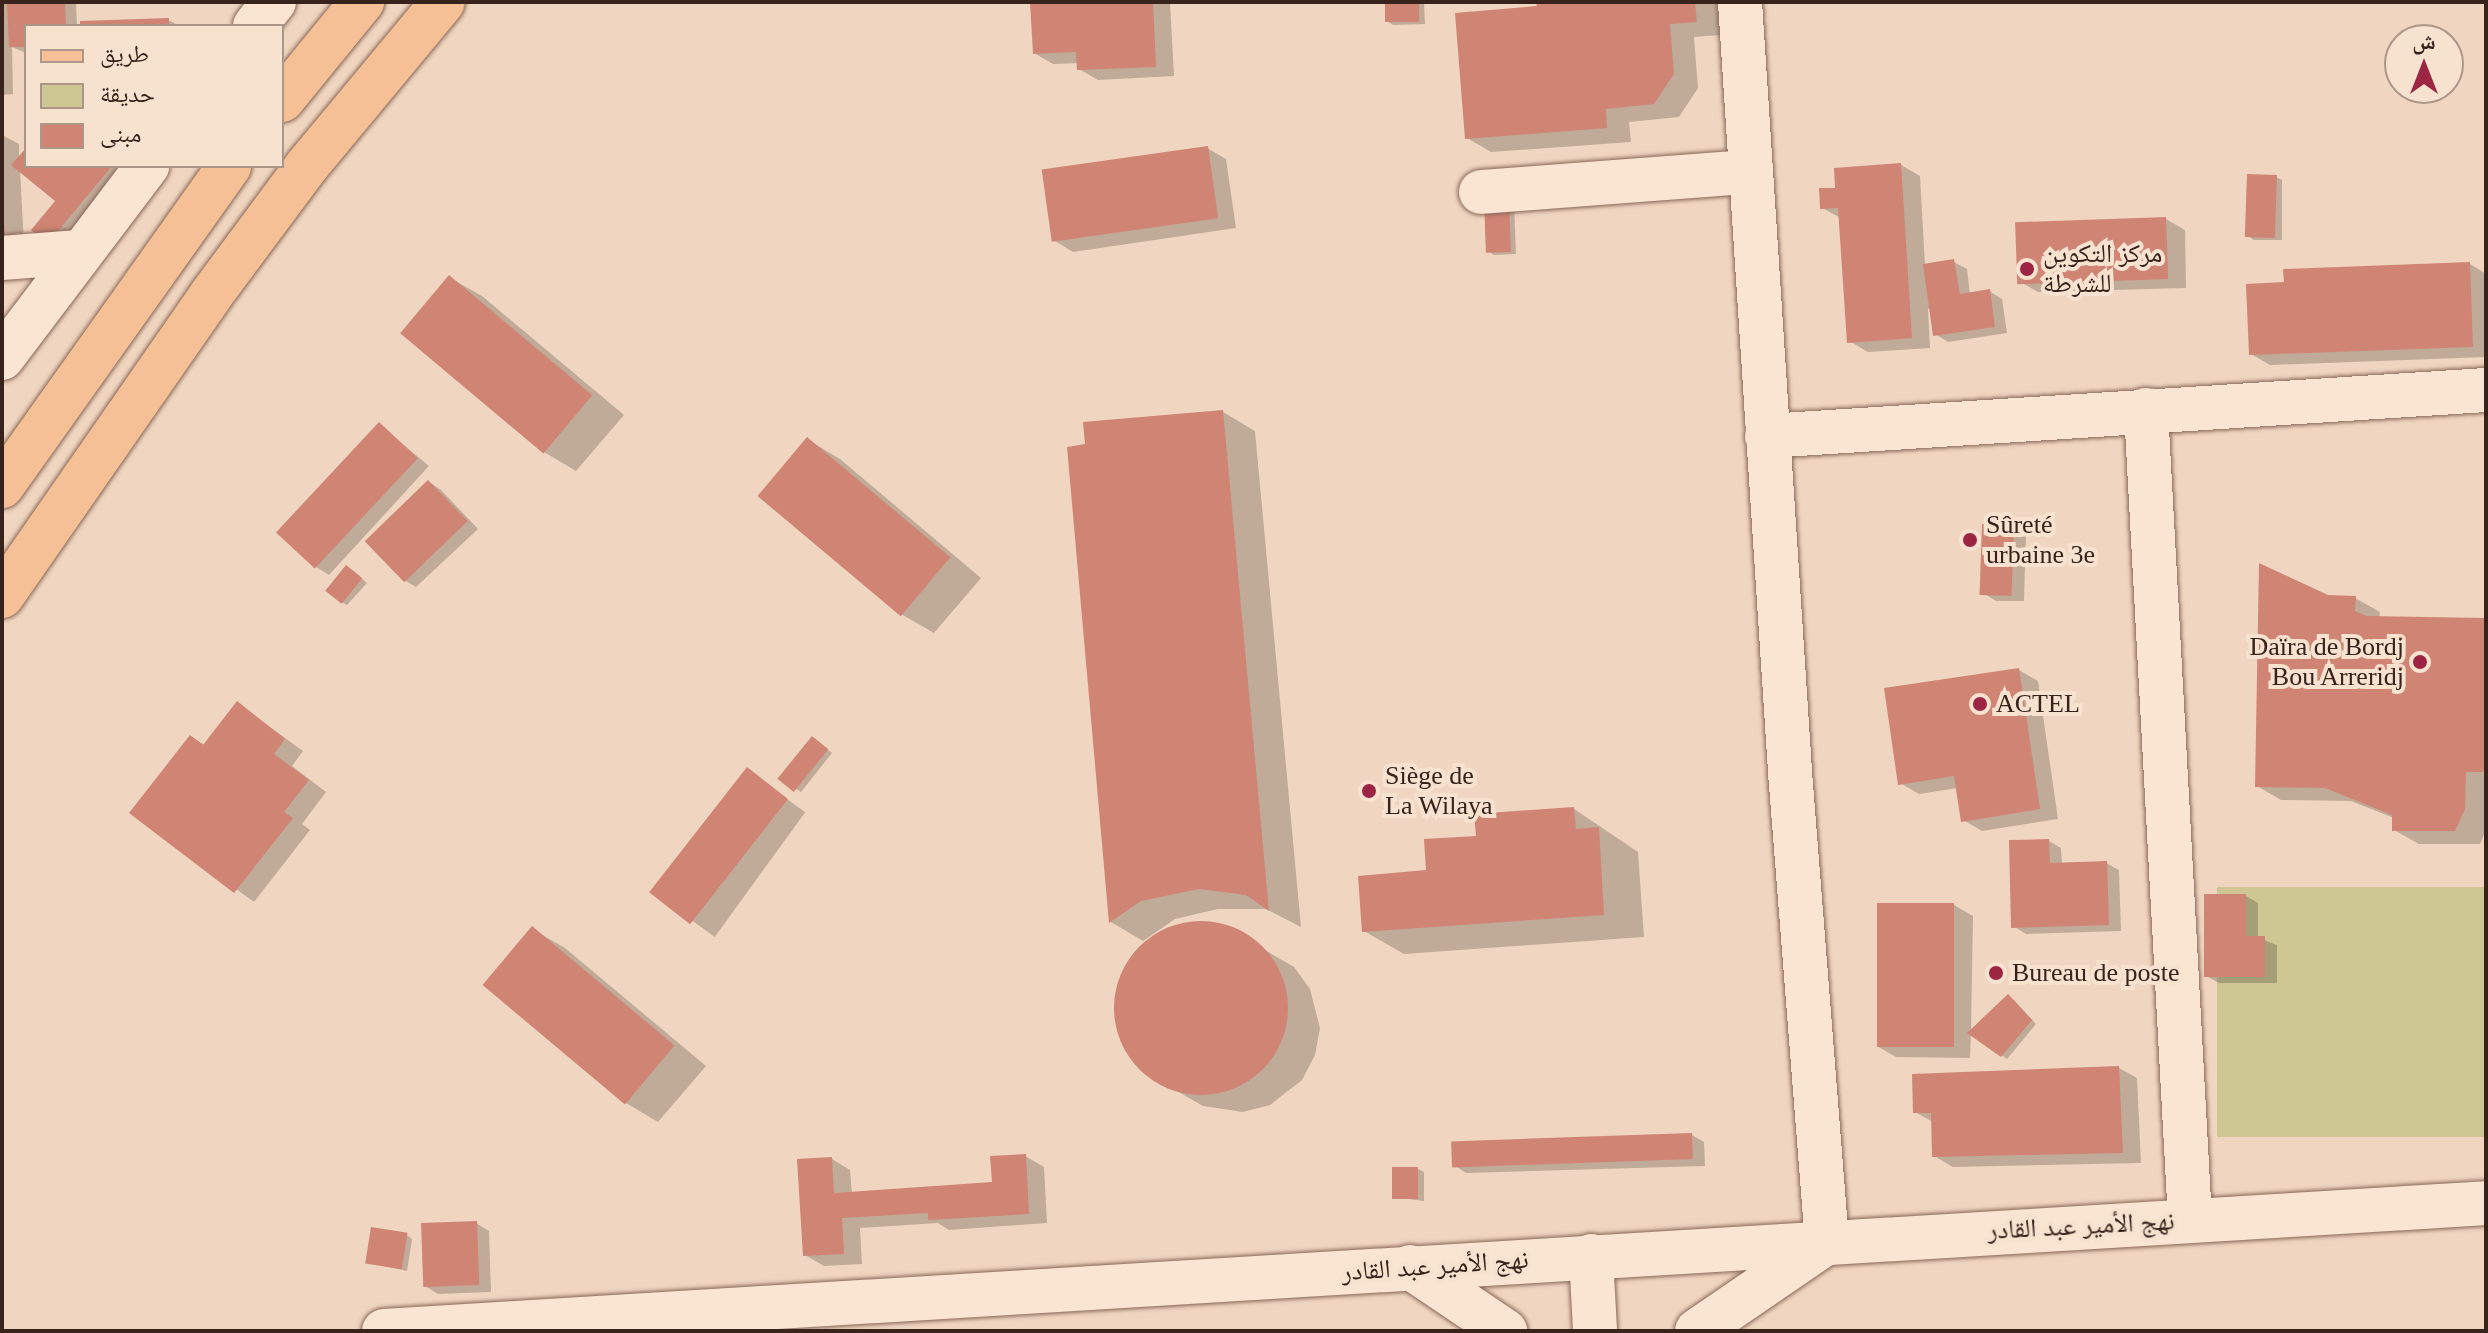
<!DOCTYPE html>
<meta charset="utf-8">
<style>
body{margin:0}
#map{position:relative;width:2488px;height:1333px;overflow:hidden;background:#f0d6c0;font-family:"Times New Roman","Noto Naskh Arabic",serif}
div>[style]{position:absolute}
.green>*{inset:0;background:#cec794;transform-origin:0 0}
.shadow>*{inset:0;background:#0003;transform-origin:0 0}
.building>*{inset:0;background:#cf8474;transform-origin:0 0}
.round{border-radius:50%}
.roads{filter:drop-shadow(0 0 2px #896657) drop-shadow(0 0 2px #896657)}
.street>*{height:44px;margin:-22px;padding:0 22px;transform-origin:22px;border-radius:22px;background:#fae5d3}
.secondary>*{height:44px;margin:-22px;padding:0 22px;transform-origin:22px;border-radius:22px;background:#fae5d3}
.primary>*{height:44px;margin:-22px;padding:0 22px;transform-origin:22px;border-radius:22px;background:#f5c096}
.dots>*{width:22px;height:22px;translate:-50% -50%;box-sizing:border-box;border:4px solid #f7e2d0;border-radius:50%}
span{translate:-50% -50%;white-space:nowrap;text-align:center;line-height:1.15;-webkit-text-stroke:8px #f7e2d0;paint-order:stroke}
.poi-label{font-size:26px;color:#38231c}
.left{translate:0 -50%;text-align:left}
.right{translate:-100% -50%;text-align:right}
.street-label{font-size:26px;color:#38231c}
.frame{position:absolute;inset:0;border:4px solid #38231c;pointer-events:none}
.legend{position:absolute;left:24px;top:24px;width:260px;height:144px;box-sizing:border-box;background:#f7e2d0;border:2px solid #ab9688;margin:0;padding:10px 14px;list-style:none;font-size:24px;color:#38231c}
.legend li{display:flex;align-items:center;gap:16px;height:40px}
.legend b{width:40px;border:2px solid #ab9688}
.north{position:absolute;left:2384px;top:24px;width:80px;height:80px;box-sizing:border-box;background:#f7e2d0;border:2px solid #ab9688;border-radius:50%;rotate:0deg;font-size:22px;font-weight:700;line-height:32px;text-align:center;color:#38231c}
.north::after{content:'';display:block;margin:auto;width:28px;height:36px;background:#9b2542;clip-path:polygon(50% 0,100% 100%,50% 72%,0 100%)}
</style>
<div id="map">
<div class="green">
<div style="left:2486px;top:887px;width:250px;height:269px;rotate:90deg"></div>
</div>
<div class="shadow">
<div style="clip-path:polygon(2px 2px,76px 2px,77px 26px,26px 26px,26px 53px,12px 47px,13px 94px,2px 95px)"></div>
<div style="clip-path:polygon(1032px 2px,1170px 2px,1174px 76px,1098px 80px,1079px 69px,1079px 63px,1053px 64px,1034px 53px)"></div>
<div style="clip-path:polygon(1387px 2px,1424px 2px,1425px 24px,1393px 25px,1387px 21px)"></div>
<div style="clip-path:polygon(1538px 2px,1718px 2px,1720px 35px,1694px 37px,1698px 88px,1679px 117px,1629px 122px,1631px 142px,1491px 152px,1467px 138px,1539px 8px)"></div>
<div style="clip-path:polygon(168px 20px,180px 26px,82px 26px)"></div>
<div style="clip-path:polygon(2px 135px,19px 144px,19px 159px,26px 151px,26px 166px,130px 166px,61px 249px,49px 241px,57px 201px,20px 170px,25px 262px,2px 264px)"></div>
<div style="clip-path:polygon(1207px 148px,1226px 159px,1236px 228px,1073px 252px,1055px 241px)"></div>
<div style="clip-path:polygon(1901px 165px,1920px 176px,1925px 265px,1954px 262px,1967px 269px,1970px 294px,1989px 291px,2002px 299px,2007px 333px,1948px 342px,1935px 334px,1931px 308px,1928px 309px,1930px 348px,1868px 352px,1849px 341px,1841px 218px,1822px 208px,1837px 189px)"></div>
<div style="clip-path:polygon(2276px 177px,2282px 180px,2282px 240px,2254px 240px,2248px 236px)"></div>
<div style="clip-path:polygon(1514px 203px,1516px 254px,1494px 255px,1489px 252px)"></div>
<div style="clip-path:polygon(2166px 219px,2185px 230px,2186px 288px,2038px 292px,2019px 281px)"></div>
<div style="clip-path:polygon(2470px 264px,2486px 274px,2486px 357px,2270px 365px,2251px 354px)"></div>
<div style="clip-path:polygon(450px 278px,482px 296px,624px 415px,576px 471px,544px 452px)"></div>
<div style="clip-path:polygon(1223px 412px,1255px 431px,1301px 927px,1266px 909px,1218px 909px,1175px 919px,1143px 941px,1111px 922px,1069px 448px)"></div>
<div style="clip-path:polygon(380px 425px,429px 466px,329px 575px,316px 567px)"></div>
<div style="clip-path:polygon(808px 440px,840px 459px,981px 578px,934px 633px,901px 614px)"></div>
<div style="clip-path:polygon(429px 482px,441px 490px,478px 529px,416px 587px,404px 580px)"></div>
<div style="clip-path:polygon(2013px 527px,2026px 534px,2024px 601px,1996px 601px,1983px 593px)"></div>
<div style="clip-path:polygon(352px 570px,367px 583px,347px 605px,341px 602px)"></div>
<div style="clip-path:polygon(2328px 597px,2355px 598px,2380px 612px,2379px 618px,2486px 620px,2486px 830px,2480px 844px,2419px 844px,2394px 830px,2394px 818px,2351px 801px,2281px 800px,2257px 786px)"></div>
<div style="clip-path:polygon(2019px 670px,2038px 681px,2058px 819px,1982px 831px,1963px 820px,1958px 788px,1919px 794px,1900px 783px)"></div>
<div style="clip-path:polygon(238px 704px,303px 751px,292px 766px,326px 792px,302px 824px,310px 830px,254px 902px,132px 813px,191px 737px,205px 745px)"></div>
<div style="clip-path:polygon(818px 742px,832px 753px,801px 792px,796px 789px)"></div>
<div style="left:747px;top:770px;width:72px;height:154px;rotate:36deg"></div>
<div style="clip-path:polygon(1574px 809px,1638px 852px,1644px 937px,1404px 954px,1364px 931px,1428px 872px,1478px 837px)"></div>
<div style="clip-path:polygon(2049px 841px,2061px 848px,2062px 864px,2106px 863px,2119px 870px,2121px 931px,2026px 934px,2013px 926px)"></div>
<div style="clip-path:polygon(2246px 896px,2258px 903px,2258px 938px,2277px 945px,2277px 983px,2219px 983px,2206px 976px)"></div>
<div style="clip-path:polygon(1954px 905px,1973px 916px,1971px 1032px,2014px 1000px,2036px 1024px,2007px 1059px,1971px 1033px,1970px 1058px,1896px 1057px,1877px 1046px)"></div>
<div style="clip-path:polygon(1194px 923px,1223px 926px,1260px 947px,1294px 967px,1310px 989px,1320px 1028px,1315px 1055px,1302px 1080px,1270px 1105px,1243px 1112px,1203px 1106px,1145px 1073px,1121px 1038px,1115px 1010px,1119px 982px,1133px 957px,1166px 930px)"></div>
<div style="clip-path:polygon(532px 929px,565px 948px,706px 1066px,658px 1122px,626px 1103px)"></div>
<div style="clip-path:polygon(2119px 1068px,2137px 1078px,2141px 1163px,1953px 1167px,1934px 1156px,1933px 1122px,1915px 1112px)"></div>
<div style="clip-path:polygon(1692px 1135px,1704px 1142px,1705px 1166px,1466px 1173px,1454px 1165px)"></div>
<div style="clip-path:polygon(1025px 1156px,1044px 1167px,1047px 1223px,949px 1230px,938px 1223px,860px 1228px,862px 1264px,824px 1266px,805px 1255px,832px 1159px,850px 1170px,852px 1194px,994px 1184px)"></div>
<div style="clip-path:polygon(1418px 1169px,1424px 1172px,1424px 1201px,1394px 1197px)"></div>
<div style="clip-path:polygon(476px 1223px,489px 1231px,491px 1292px,438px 1294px,425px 1286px)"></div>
<div style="clip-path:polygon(407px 1235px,412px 1239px,407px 1271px,366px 1262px)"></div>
</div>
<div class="building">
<div style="clip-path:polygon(7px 2px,65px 2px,66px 26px,26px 26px,26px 47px,9px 47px)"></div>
<div style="clip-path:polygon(1030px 2px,1153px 2px,1156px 67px,1077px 70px,1076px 52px,1033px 54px)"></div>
<div style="left:1385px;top:2px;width:34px;height:20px"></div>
<div style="clip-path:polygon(1536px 2px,1695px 2px,1697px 22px,1670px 24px,1674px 74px,1654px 104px,1606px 109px,1607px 128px,1465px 139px,1455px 13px,1537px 6px)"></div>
<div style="clip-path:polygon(169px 18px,169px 26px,80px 26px,80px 21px)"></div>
<div style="left:1208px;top:146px;width:73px;height:168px;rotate:82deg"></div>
<div style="clip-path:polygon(26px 148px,26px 166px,112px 166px,48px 243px,31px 230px,55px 201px,11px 165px)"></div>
<div style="clip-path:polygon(1901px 163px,1912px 338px,1847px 343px,1838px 208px,1820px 209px,1819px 188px,1835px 188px,1834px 168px)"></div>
<div style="left:2247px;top:174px;width:30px;height:63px;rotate:2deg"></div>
<div style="left:1509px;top:198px;width:54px;height:25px;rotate:88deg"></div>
<div style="clip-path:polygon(2px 203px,7px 252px,2px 253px)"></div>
<div style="left:2166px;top:217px;width:62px;height:151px;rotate:88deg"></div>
<div style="clip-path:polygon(1954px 259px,1960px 294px,1990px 289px,1995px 327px,1933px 336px,1923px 264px)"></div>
<div style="clip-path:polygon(2470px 262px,2473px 347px,2249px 355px,2246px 284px,2284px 282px,2283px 269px)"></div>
<div style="left:449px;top:275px;width:187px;height:76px;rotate:40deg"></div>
<div style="clip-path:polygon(1223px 410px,1269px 911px,1246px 895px,1199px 889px,1141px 901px,1109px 923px,1067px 447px,1085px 444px,1083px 422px)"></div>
<div style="left:379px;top:422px;width:53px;height:151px;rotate:43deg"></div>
<div style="left:807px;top:437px;width:187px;height:77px;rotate:40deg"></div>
<div style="left:428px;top:480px;width:57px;height:88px;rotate:46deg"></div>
<div style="left:1982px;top:524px;width:32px;height:71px;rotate:2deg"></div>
<div style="clip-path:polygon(2259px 563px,2328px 595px,2356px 596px,2355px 611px,2367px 616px,2486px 618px,2486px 765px,2483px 772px,2466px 772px,2465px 809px,2455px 831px,2392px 831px,2392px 815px,2325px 788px,2255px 787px)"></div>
<div style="left:346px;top:565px;width:21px;height:33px;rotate:39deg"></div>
<div style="clip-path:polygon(2019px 668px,2040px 809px,1961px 822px,1954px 776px,1898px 785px,1884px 688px)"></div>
<div style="clip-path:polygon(237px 701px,285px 739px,274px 754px,309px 780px,284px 812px,293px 818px,234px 893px,129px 813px,190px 735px,203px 745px)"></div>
<div style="left:812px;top:736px;width:21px;height:55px;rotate:39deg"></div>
<div style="left:747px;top:767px;width:52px;height:159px;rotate:38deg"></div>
<div style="clip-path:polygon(1574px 807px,1576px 829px,1599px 827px,1604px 915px,1362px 932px,1358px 876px,1426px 870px,1424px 839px,1476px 836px,1474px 814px)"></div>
<div style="clip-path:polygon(2049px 839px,2050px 863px,2107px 861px,2109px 925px,2011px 928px,2009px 840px)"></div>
<div style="clip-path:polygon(2204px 894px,2246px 894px,2246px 936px,2265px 936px,2265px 977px,2204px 977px)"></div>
<div style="left:1877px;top:903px;width:77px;height:144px"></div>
<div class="round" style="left:1114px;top:921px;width:174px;height:174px"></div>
<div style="left:532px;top:926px;width:186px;height:77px;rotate:40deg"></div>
<div style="clip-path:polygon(2008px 994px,2032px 1020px,2001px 1057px,1967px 1033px)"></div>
<div style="clip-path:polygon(2119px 1066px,2123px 1153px,1932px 1157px,1931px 1113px,1913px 1113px,1912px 1074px)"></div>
<div style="left:1692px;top:1133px;width:26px;height:241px;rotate:88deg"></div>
<div style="clip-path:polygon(1026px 1154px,1029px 1214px,928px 1220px,928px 1213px,842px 1218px,844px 1254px,803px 1256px,797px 1159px,832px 1157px,834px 1193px,992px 1182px,990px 1156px)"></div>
<div style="left:1392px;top:1167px;width:26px;height:32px"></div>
<div style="left:477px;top:1221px;width:64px;height:56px;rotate:88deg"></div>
<div style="left:371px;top:1227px;width:37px;height:37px;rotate:9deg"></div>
</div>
<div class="roads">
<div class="street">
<div style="left:1740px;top:2px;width:772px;rotate:86.28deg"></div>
<div style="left:1790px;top:772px;width:470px;rotate:85.5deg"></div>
<div style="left:255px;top:26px;width:31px;rotate:-52deg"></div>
<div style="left:1481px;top:192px;width:269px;rotate:-4.3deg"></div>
<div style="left:2px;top:258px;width:77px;rotate:-4.5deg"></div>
<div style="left:2px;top:358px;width:241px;rotate:-52.9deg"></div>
<div style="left:2146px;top:410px;width:810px;rotate:86.89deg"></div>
<div style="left:1767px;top:436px;width:720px;rotate:-3.66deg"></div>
</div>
<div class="secondary">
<div style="left:1591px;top:1256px;width:75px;rotate:86.9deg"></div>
<div style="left:1410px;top:1267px;width:115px;rotate:34deg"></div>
<div style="left:384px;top:1331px;width:2106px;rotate:-3.48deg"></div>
<div style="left:1697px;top:1331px;width:158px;rotate:-34.4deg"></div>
</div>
<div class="primary">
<div style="left:282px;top:100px;width:127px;rotate:-50.8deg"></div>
<div style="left:2px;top:486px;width:392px;rotate:-54.6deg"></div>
<div style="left:2px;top:596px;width:366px;rotate:-55.2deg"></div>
<div style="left:211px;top:295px;width:159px;rotate:-53.4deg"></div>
<div style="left:306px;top:167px;width:214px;rotate:-50.3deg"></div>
</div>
</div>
<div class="dots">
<div style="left:2027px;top:269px;background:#9b2542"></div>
<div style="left:1970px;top:540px;background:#9b2542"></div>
<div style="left:2420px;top:662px;background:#9b2542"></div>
<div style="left:1980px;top:704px;background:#9b2542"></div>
<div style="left:1369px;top:791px;background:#9b2542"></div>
<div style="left:1996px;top:973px;background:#9b2542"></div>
</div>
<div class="poi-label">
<span class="left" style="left:2043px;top:269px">مركز التكوين<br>للشرطة</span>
<span class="left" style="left:1986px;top:540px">Sûreté<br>urbaine 3e</span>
<span class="right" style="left:2404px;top:662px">Daïra de Bordj<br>Bou Arreridj</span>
<span class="left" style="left:1996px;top:704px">ACTEL</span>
<span class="left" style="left:1385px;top:791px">Siège de<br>La Wilaya</span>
<span class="left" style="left:2012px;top:973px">Bureau de poste</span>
</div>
<div class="street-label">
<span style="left:2081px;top:1226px;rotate:-3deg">نهج الأمير عبد القادر</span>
<span style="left:1435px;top:1266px;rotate:-4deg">نهج الأمير عبد القادر</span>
</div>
<div class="frame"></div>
<ul class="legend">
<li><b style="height:10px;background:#f5c096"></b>طريق</li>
<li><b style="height:22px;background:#cec794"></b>حديقة</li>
<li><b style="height:22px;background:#cf8474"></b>مبنى</li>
</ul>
<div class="north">ش</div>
</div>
